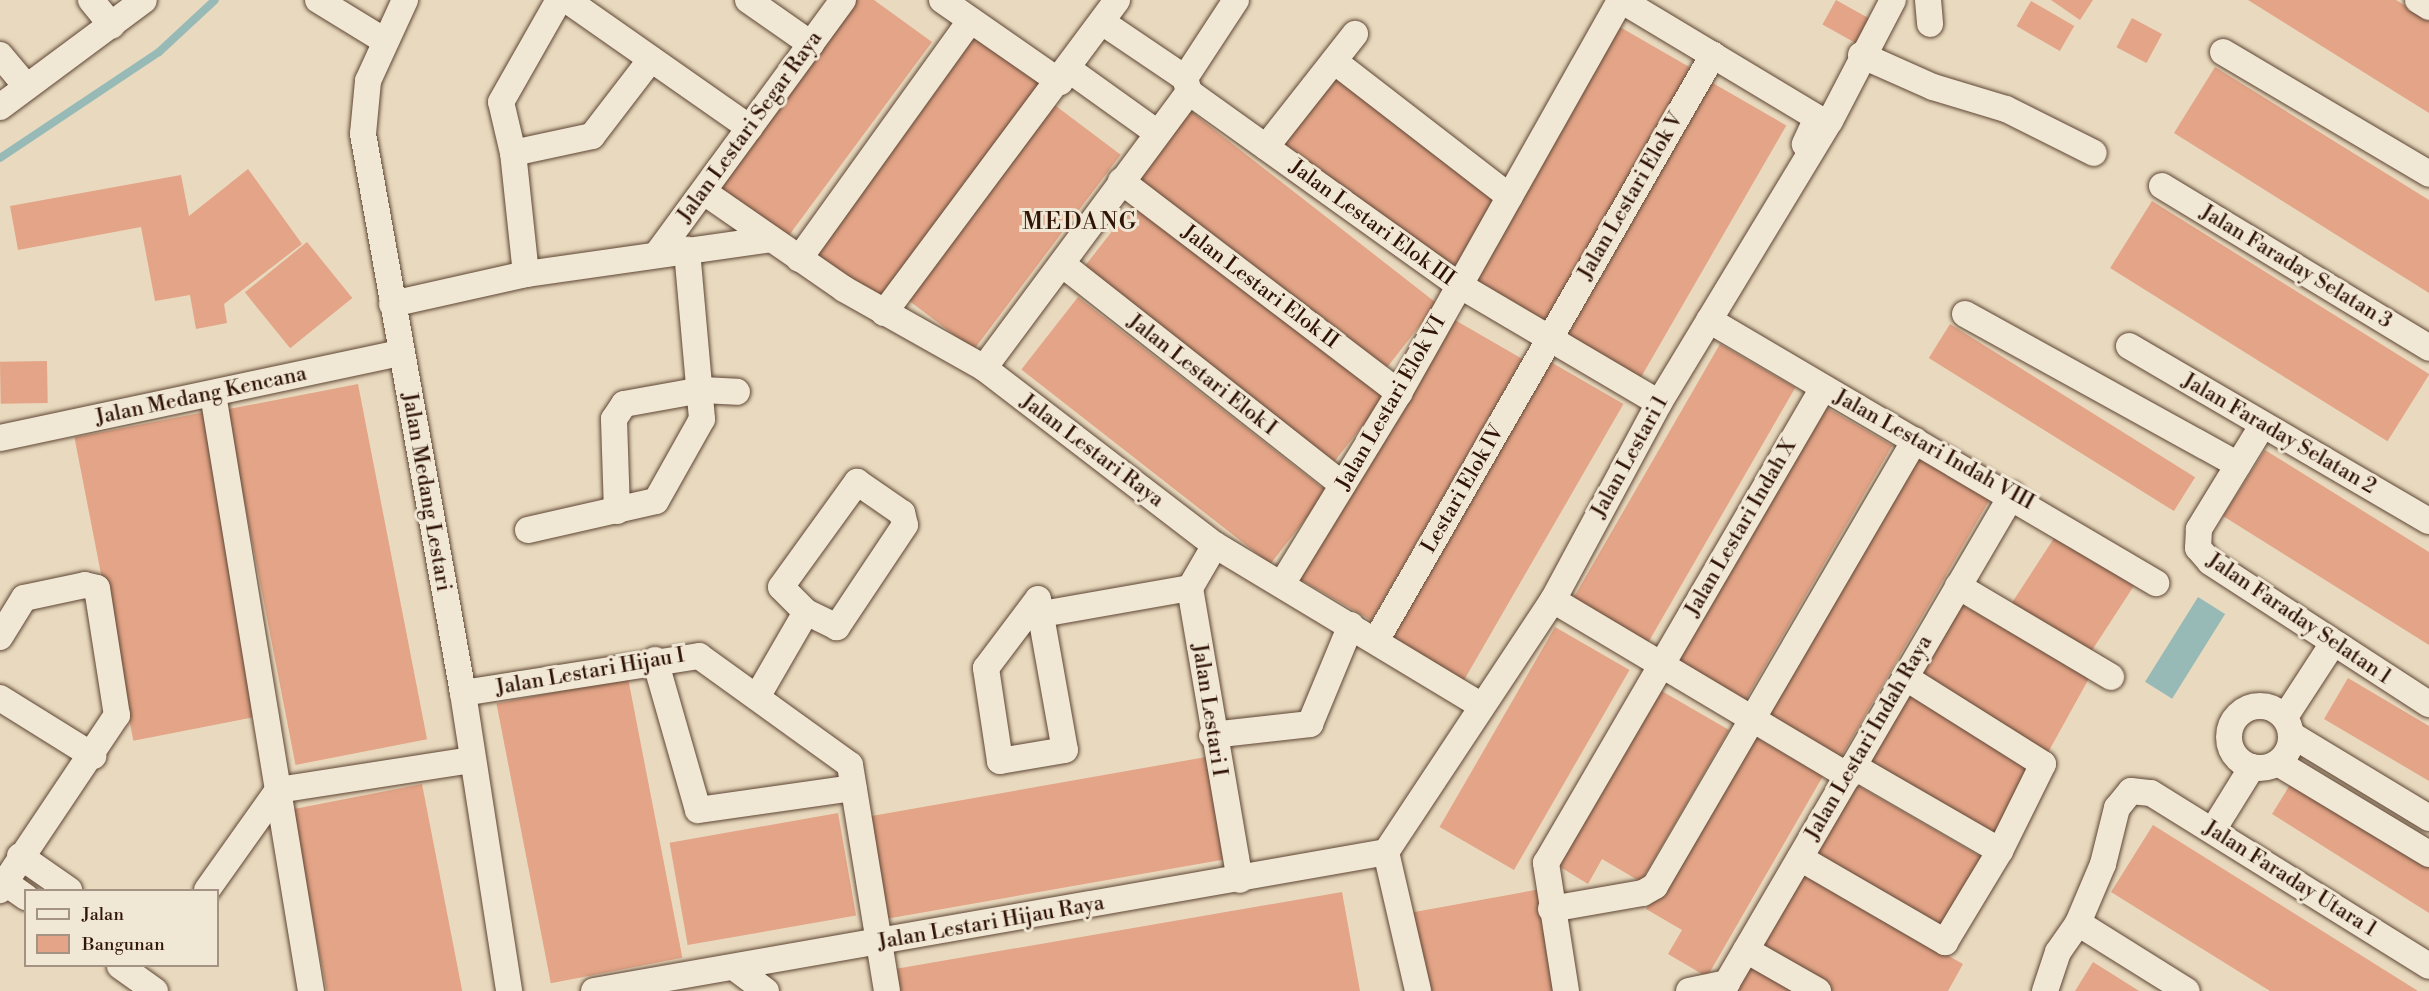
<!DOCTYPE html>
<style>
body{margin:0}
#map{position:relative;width:2429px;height:991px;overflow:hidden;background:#e9dabf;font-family:"Libre Bodoni",serif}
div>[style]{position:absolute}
.water>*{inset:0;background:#98bab7;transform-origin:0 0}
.stream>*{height:8px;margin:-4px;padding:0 4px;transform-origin:4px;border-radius:4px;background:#98bab7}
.building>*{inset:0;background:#e3a487;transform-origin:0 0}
.roads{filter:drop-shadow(0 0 2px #5e4634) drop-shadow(0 0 2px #5e4634)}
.street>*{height:26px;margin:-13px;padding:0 13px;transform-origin:13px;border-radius:13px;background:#f1e7d5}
.street>.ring{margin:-13px;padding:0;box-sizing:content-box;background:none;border:26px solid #f1e7d5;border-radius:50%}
span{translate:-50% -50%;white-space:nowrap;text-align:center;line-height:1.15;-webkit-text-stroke:6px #f1e7d5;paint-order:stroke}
.street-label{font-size:21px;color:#301406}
.quarter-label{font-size:24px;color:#301406;letter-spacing:1.5px}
.legend{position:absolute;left:24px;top:889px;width:195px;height:78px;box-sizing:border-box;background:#f1e7d5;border:2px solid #a49382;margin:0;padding:8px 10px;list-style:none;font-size:18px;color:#301406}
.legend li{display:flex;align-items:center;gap:12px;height:30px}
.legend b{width:30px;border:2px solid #a49382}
</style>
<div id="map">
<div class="water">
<div style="left:2198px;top:597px;width:32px;height:100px;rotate:32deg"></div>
</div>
<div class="stream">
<div style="left:0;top:158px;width:191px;rotate:-33.7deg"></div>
<div style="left:159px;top:52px;width:76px;rotate:-42.9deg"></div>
</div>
<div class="building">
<div style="clip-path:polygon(849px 0,874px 0,932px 42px,787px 238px,713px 184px)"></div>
<div style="left:1836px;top:0;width:39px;height:28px;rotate:29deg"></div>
<div style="clip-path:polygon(2051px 0,2093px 0,2080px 20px)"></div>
<div style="clip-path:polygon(2248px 0,2396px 0,2429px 20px,2429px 113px)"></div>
<div style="left:2031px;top:1px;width:50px;height:29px;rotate:30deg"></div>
<div style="left:2132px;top:18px;width:34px;height:33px;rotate:28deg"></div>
<div style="left:1620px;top:27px;width:87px;height:303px;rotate:30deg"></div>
<div style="left:972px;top:30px;width:92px;height:273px;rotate:36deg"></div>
<div style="clip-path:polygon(2215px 67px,2429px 200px,2429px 293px,2174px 133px)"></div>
<div style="left:1336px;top:70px;width:214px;height:93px;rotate:38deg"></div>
<div style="left:1711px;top:82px;width:87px;height:302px;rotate:30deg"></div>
<div style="left:1048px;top:100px;width:91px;height:244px;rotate:37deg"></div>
<div style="left:1188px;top:109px;width:316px;height:93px;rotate:38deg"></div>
<div style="clip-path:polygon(248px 169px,302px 244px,224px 304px,227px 323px,196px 329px,190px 295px,155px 301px,141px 227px,18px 250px,10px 206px,181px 175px,189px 216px)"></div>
<div style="left:1138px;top:198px;width:317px;height:93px;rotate:38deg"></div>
<div style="left:2152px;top:201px;width:327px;height:79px;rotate:32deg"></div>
<div style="left:307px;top:242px;width:72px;height:80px;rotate:51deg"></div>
<div style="left:1078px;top:297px;width:316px;height:92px;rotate:38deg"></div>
<div style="left:1448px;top:316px;width:86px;height:302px;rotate:30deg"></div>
<div style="left:1950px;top:324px;width:289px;height:40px;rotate:32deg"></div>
<div style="left:1720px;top:344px;width:87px;height:303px;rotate:30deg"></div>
<div style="left:47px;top:361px;width:42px;height:47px;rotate:89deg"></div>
<div style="left:1549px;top:361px;width:86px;height:326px;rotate:30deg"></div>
<div style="left:358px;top:384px;width:362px;height:134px;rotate:79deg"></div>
<div style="left:1817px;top:402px;width:87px;height:303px;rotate:30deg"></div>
<div style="left:205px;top:412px;width:309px;height:133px;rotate:79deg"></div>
<div style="clip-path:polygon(2265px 450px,2429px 552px,2429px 645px,2223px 516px)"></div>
<div style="left:1915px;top:455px;width:87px;height:302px;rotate:30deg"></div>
<div style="left:2056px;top:535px;width:93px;height:85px;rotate:33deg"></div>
<div style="left:1953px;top:600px;width:157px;height:87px;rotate:29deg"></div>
<div style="left:1555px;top:627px;width:86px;height:231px;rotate:30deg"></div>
<div style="left:628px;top:678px;width:285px;height:134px;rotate:79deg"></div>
<div style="clip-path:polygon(2348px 678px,2429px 726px,2429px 781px,2324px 719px)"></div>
<div style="clip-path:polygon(1653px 686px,1729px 730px,1641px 882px,1602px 859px,1588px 884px,1552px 862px)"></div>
<div style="left:1904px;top:690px;width:157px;height:87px;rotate:29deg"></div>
<div style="clip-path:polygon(1748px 733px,1823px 776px,1707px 977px,1668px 954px,1682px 930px,1646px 909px)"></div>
<div style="left:1206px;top:757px;width:104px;height:351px;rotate:80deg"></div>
<div style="clip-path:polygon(2293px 780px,2429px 865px,2429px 913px,2272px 814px)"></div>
<div style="left:1850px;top:781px;width:156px;height:87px;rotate:30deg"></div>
<div style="left:422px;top:784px;width:211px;height:133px;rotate:79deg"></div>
<div style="left:838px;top:813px;width:104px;height:171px;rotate:80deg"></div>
<div style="clip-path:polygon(2153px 825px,2201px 855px,2418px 991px,2270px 991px,2111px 892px)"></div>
<div style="clip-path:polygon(1798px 871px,1963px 964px,1948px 991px,1833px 991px,1756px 948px)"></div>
<div style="clip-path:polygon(1541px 889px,1560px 991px,1423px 991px,1409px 913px)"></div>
<div style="clip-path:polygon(1342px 892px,1360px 991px,899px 991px,895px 969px)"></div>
<div style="clip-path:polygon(2093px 962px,2117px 977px,2139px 991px,2075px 991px)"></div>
<div style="clip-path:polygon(1746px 963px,1797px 991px,1730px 991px)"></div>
</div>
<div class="roads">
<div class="street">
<div style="left:91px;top:0;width:33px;rotate:51deg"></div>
<div style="left:318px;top:0;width:79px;rotate:31.5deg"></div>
<div style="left:405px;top:0;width:89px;rotate:114.6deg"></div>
<div style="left:368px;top:81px;width:53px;rotate:95.4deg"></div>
<div style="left:363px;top:134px;width:568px;rotate:79.86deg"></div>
<div style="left:463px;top:693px;width:302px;rotate:81.2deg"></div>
<div style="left:567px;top:0;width:223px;rotate:35deg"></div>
<div style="left:748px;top:0;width:77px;rotate:34.9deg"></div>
<div style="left:942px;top:0;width:144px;rotate:34.8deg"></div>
<div style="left:1621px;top:0;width:229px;rotate:31deg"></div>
<div style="left:1817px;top:118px;width:29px;rotate:115deg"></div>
<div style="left:1928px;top:0;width:24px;rotate:85deg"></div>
<div style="left:2418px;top:0;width:13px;rotate:32deg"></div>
<div style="left:1102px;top:22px;width:100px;rotate:34deg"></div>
<div style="left:1185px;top:78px;width:15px;rotate:74deg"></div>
<div style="left:1189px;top:92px;width:332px;rotate:35.6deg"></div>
<div style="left:1459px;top:285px;width:232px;rotate:30.5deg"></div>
<div style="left:2223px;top:52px;width:239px;rotate:30.6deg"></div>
<div style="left:0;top:55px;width:38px;rotate:50deg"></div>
<div style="left:1861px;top:55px;width:79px;rotate:24deg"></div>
<div style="left:1933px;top:87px;width:76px;rotate:16.8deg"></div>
<div style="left:2006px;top:109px;width:98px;rotate:26.6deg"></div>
<div style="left:1334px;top:61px;width:222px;rotate:37.7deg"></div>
<div style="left:1068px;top:69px;width:108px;rotate:35.6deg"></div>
<div style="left:1185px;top:78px;width:93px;rotate:-56.8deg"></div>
<div style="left:0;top:107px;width:179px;rotate:-36.6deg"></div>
<div style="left:1266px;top:147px;width:144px;rotate:-51.8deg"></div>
<div style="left:513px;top:153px;width:81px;rotate:-12.1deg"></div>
<div style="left:592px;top:136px;width:97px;rotate:-52.5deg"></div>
<div style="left:1121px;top:181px;width:350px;rotate:37.3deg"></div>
<div style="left:2162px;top:186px;width:312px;rotate:31.2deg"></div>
<div style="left:704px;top:192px;width:170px;rotate:34.7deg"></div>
<div style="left:844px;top:289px;width:161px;rotate:29.4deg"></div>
<div style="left:984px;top:368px;width:291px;rotate:37.5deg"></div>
<div style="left:1215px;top:545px;width:312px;rotate:31.1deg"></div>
<div style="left:657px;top:254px;width:315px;rotate:-53.8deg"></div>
<div style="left:799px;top:259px;width:294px;rotate:-54.3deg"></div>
<div style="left:1062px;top:264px;width:357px;rotate:38.2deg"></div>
<div style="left:526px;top:274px;width:122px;rotate:-96.1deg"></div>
<div style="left:513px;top:153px;width:52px;rotate:-103.2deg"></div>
<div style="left:501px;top:102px;width:117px;rotate:-60.4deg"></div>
<div style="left:392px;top:304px;width:137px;rotate:-12.6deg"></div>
<div style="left:526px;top:274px;width:247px;rotate:-8.1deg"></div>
<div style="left:884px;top:313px;width:390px;rotate:-53.3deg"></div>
<div style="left:1965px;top:314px;width:312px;rotate:28.9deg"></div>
<div style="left:1709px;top:320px;width:519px;rotate:30.47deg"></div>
<div style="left:2129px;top:346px;width:347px;rotate:30.3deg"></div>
<div style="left:984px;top:368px;width:344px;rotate:-53.4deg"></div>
<div style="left:213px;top:394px;width:605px;rotate:80.68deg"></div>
<div style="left:2262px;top:426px;width:121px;rotate:121.5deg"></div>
<div style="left:2199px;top:529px;width:19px;rotate:93deg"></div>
<div style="left:2198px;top:548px;width:18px;rotate:49deg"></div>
<div style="left:2210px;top:562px;width:261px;rotate:33deg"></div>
<div style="left:0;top:438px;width:410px;rotate:-12deg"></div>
<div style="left:857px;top:482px;width:55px;rotate:34.6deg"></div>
<div style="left:902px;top:513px;width:12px;rotate:76deg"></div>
<div style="left:905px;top:525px;width:123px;rotate:123.7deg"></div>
<div style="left:837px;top:627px;width:34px;rotate:-154deg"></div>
<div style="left:806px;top:612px;width:35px;rotate:-135deg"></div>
<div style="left:781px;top:587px;width:130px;rotate:-54.1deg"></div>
<div style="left:617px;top:511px;width:92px;rotate:-91.9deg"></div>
<div style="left:614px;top:419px;width:18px;rotate:-56deg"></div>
<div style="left:624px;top:404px;width:79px;rotate:-10.2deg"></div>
<div style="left:702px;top:390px;width:35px;rotate:3deg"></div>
<div style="left:528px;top:530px;width:131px;rotate:-12.8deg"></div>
<div style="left:656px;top:501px;width:94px;rotate:-60.7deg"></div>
<div style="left:702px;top:419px;width:170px;rotate:-95.1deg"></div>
<div style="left:1215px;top:545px;width:50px;rotate:120.2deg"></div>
<div style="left:1190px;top:588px;width:296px;rotate:80.3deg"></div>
<div style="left:1282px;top:584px;width:224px;rotate:-58.5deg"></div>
<div style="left:1399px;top:393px;width:451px;rotate:-60.6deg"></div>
<div style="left:1958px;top:586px;width:178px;rotate:30.7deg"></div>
<div style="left:1038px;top:599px;width:153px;rotate:79.9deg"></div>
<div style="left:1065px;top:750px;width:66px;rotate:170.4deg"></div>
<div style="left:1000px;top:761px;width:94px;rotate:-98.6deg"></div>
<div style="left:986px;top:668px;width:86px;rotate:-53deg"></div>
<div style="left:1553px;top:600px;width:344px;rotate:30.8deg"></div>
<div style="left:1042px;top:614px;width:150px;rotate:-10deg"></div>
<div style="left:0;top:637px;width:46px;rotate:-58.4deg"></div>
<div style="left:24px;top:598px;width:62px;rotate:-12deg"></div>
<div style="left:85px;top:585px;width:12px;rotate:14deg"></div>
<div style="left:97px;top:588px;width:129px;rotate:81.1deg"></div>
<div style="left:117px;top:715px;width:211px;rotate:123.8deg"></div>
<div style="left:1377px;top:639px;width:674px;rotate:-60.09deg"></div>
<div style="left:655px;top:660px;width:156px;rotate:74deg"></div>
<div style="left:698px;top:810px;width:157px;rotate:-8.1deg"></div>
<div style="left:463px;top:693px;width:239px;rotate:-8.9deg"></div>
<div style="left:699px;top:656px;width:186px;rotate:35.8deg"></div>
<div style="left:850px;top:765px;width:229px;rotate:80.7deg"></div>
<div style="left:757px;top:697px;width:98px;rotate:-60deg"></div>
<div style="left:0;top:698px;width:110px;rotate:31.9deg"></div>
<div class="ring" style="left:2229px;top:706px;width:36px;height:36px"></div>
<div style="left:2285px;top:717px;width:86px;rotate:-56.9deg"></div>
<div style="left:1212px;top:735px;width:99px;rotate:-6.4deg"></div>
<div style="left:1310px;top:724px;width:107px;rotate:-67.5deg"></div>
<div style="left:2292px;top:735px;width:160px;rotate:31.2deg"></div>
<div style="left:2278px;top:763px;width:176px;rotate:31.1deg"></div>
<div style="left:1853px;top:766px;width:170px;rotate:30deg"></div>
<div style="left:2213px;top:830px;width:74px;rotate:-58.2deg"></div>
<div style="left:1386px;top:852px;width:302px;rotate:-56.5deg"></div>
<div style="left:1553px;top:600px;width:224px;rotate:-61.7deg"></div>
<div style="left:1659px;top:403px;width:330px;rotate:-58.8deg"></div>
<div style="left:1830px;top:121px;width:136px;rotate:-62.5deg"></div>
<div style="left:1386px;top:852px;width:143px;rotate:77deg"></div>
<div style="left:20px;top:856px;width:60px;rotate:34.8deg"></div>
<div style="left:1800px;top:858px;width:168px;rotate:30.1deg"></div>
<div style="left:1945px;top:942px;width:106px;rotate:-58.9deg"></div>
<div style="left:2000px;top:851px;width:97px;rotate:-63.7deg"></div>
<div style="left:2043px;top:764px;width:163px;rotate:-147.8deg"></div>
<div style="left:0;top:879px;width:32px;rotate:35deg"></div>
<div style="left:207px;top:890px;width:123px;rotate:-54.6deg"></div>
<div style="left:278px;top:790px;width:195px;rotate:-8.8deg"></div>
<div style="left:1551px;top:909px;width:93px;rotate:-9.9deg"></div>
<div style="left:1643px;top:893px;width:14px;rotate:-30deg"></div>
<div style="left:1655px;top:886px;width:516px;rotate:-59.76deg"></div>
<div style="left:2078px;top:923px;width:128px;rotate:32deg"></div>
<div style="left:1746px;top:950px;width:83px;rotate:29.7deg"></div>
<div style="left:120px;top:966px;width:43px;rotate:35.5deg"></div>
<div style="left:734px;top:967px;width:40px;rotate:37deg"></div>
<div style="left:594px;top:991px;width:804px;rotate:-9.95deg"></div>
<div style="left:1566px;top:991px;width:130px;rotate:-98.9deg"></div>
<div style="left:1546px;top:863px;width:550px;rotate:-59.75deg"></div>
<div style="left:1689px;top:991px;width:39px;rotate:-12deg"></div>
<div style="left:1722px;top:991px;width:575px;rotate:-59.69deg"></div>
<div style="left:2045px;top:991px;width:41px;rotate:-71.6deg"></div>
<div style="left:2058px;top:952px;width:35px;rotate:-55deg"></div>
<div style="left:2078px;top:923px;width:64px;rotate:-67deg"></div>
<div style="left:2103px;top:864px;width:58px;rotate:-76deg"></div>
<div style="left:2117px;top:808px;width:22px;rotate:-51deg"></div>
<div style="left:2131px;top:791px;width:20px;rotate:6deg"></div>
<div style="left:2151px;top:793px;width:327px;rotate:31.9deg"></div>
</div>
</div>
<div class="street-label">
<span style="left:750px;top:127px;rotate:-54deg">Jalan Lestari Segar Raya</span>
<span style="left:1631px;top:196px;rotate:-60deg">Jalan Lestari Elok V</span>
<span style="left:1372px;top:223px;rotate:36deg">Jalan Lestari Elok III</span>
<span style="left:2296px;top:267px;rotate:31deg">Jalan Faraday Selatan 3</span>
<span style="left:1260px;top:287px;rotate:37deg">Jalan Lestari Elok II</span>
<span style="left:1202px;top:375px;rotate:38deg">Jalan Lestari Elok I</span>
<span style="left:201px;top:396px;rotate:-12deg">Jalan Medang Kencana</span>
<span style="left:1391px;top:403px;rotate:-60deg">Jalan Lestari Elok VI</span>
<span style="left:2279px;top:434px;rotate:30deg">Jalan Faraday Selatan 2</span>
<span style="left:1934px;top:450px;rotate:29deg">Jalan Lestari Indah VIII</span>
<span style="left:1092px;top:451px;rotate:37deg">Jalan Lestari Raya</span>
<span style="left:1630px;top:457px;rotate:-61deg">Jalan Lestari 1</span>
<span style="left:1463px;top:489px;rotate:-60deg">Lestari Elok IV</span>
<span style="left:426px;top:492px;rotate:80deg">Jalan Medang Lestari</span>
<span style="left:1741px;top:528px;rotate:-60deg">Jalan Lestari Indah X</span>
<span style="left:2299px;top:619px;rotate:34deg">Jalan Faraday Selatan 1</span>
<span style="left:590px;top:672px;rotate:-10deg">Jalan Lestari Hijau I</span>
<span style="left:1209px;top:710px;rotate:81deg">Jalan Lestari I</span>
<span style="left:1869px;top:738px;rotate:-60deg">Jalan Lestari Indah Raya</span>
<span style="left:2290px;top:879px;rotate:32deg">Jalan Faraday Utara 1</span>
<span style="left:991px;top:923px;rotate:-10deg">Jalan Lestari Hijau Raya</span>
</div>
<div class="quarter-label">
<span style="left:1080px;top:223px">MEDANG</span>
</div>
<ul class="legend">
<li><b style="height:8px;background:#f1e7d5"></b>Jalan</li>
<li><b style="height:16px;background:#e3a487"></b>Bangunan</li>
</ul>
</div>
